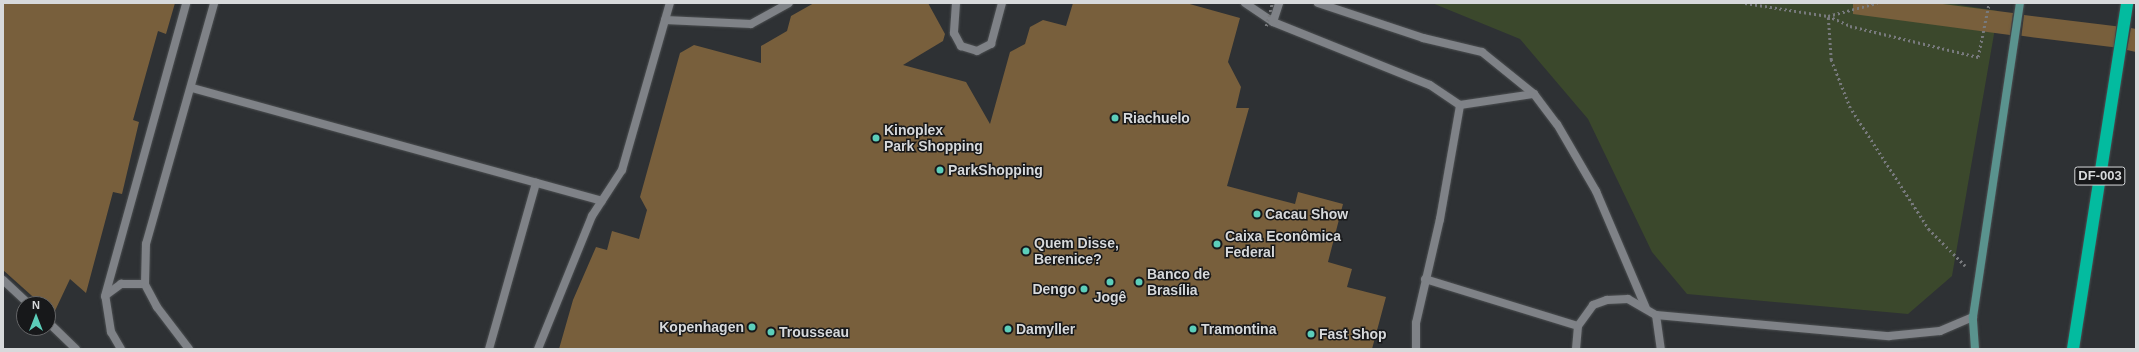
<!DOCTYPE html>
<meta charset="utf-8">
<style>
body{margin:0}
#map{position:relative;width:2139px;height:352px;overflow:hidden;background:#2e3134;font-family:Arial,sans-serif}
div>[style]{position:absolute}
.green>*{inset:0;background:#3b482c}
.building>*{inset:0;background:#785f3c;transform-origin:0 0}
.path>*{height:2.5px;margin-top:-1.25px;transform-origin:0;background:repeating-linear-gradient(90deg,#787a7d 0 2px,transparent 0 5px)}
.roads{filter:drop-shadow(0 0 1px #4c4f51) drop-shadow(0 0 1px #4c4f51)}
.lane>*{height:8px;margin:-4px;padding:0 4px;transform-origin:4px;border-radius:4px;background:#7f8287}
.secondary>*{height:8px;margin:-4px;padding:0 4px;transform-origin:4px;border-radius:4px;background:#5a938e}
.highway>*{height:12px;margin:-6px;padding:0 6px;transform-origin:6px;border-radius:6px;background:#03bb9f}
.path-bridge>*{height:2.5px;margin-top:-1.25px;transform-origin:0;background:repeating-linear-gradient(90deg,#787a7d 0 2px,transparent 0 5px)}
.dots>*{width:11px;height:11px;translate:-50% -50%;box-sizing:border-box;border:2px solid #17181a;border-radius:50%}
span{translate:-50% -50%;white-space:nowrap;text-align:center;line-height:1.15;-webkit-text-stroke:3px #17181a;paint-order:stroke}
.shield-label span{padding:1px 3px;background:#17181a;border:1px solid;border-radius:3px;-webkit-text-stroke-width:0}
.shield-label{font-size:13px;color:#d7d9db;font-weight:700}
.poi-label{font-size:14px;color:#d7d9db;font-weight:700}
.left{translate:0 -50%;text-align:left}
.right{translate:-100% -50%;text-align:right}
.frame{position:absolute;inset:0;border:4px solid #d7d9db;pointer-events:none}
.north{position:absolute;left:16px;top:296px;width:40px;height:40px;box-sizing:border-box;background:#17181a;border:1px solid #646567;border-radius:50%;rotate:0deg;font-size:11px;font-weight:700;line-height:16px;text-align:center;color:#d7d9db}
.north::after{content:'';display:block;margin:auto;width:14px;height:18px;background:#5cceba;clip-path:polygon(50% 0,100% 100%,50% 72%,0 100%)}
</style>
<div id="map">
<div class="green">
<div style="clip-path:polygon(1432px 3px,1948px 3px,1998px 11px,1952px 276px,1908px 314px,1687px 294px,1652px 252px,1588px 119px,1520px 39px)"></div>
</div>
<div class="building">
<div style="clip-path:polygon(3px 3px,175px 3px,166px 34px,158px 31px,133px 120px,139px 122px,122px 194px,113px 192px,86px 293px,70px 279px,53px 315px,48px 310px,48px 304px,41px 304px,3px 270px)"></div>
<div style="clip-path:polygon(814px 3px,928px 3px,945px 34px,943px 41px,903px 65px,966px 82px,990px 124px,1010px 52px,1025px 44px,1030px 27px,1043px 20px,1066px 26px,1073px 3px,1186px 3px,1240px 18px,1228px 62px,1241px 87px,1236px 108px,1249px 108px,1227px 186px,1295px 204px,1298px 192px,1343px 204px,1328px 262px,1352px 269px,1347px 287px,1386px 297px,1372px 349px,559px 349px,573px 300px,596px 247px,607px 250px,612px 231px,639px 239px,647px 210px,640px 197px,680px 53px,694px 45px,761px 63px,761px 46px,787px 31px,791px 16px)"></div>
<div style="clip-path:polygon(1853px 3px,1935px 3px,2013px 13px,2010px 35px,1853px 14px)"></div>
<div style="left:2024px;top:15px;width:93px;height:21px;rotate:7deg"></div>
<div style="clip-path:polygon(2131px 28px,2136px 29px,2136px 52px,2127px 50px)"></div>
</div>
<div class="path">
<div style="left:1745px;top:3px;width:84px;rotate:8.9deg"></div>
<div style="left:1828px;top:16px;width:51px;rotate:-14.9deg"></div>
<div style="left:1965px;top:266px;width:51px;rotate:-135deg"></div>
<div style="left:1929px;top:230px;width:145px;rotate:-122.9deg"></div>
<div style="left:1850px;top:108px;width:52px;rotate:-111.6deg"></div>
<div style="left:1831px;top:60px;width:44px;rotate:-93.9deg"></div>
<div style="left:1828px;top:16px;width:24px;rotate:24deg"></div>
<div style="left:1850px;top:26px;width:132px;rotate:13.6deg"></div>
<div style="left:1978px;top:57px;width:55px;rotate:-78.5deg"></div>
</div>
<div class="roads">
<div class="lane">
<div style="left:956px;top:3px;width:30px;rotate:94deg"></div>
<div style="left:954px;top:33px;width:15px;rotate:62deg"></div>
<div style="left:961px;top:46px;width:17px;rotate:17deg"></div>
<div style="left:977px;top:51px;width:16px;rotate:-27deg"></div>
<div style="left:991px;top:44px;width:42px;rotate:-75deg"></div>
<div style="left:1245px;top:3px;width:34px;rotate:34deg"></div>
<div style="left:1273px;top:22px;width:169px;rotate:21.9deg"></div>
<div style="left:1430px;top:85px;width:36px;rotate:34deg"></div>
<div style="left:1460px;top:105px;width:75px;rotate:-8.5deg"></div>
<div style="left:1318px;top:3px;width:111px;rotate:18.4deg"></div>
<div style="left:1423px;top:38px;width:61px;rotate:13.3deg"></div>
<div style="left:1482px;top:52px;width:67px;rotate:38.9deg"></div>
<div style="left:1534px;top:94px;width:38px;rotate:53deg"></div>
<div style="left:1557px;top:124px;width:78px;rotate:59.8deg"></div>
<div style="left:1596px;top:191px;width:127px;rotate:66.9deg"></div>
<div style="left:665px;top:20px;width:86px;rotate:2.7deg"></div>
<div style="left:751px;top:24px;width:43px;rotate:-28.9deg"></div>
<div style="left:1273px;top:22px;width:20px;rotate:-72deg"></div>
<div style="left:192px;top:88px;width:425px;rotate:15.4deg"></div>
<div style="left:1425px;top:279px;width:160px;rotate:17.1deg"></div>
<div style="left:3px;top:280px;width:35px;rotate:43deg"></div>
<div style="left:106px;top:295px;width:19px;rotate:-36deg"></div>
<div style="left:121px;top:284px;width:24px"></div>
<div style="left:1656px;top:315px;width:234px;rotate:5.2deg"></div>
<div style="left:1889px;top:336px;width:51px;rotate:-5.6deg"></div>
<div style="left:1940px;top:331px;width:36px;rotate:-23deg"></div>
<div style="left:48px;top:322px;width:39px;rotate:44deg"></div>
<div style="left:121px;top:349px;width:20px;rotate:-120deg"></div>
<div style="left:111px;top:332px;width:36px;rotate:-99deg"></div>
<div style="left:105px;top:296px;width:304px;rotate:-74.5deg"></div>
<div style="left:189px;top:349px;width:53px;rotate:-127.3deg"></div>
<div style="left:157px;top:307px;width:26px;rotate:-118deg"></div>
<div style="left:145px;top:284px;width:40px;rotate:-88.6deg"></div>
<div style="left:146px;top:244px;width:250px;rotate:-74.2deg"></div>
<div style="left:489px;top:349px;width:173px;rotate:-74.2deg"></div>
<div style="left:538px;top:349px;width:144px;rotate:-67.9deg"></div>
<div style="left:592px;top:216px;width:55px;rotate:-56.9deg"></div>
<div style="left:622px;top:170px;width:174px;rotate:-74deg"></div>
<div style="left:1416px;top:349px;width:26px;rotate:-90deg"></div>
<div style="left:1416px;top:323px;width:107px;rotate:-77deg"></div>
<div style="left:1440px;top:219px;width:116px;rotate:-80deg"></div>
<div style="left:1576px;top:349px;width:23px;rotate:-85deg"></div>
<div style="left:1578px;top:326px;width:26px;rotate:-54deg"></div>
<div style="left:1593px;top:305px;width:15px;rotate:-20deg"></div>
<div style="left:1607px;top:300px;width:21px;rotate:-3deg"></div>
<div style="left:1628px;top:299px;width:32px;rotate:30deg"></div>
<div style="left:1656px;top:315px;width:34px;rotate:82deg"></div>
</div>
<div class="secondary">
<div style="left:1975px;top:349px;width:32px;rotate:-94deg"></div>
<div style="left:1973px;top:317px;width:317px;rotate:-81.5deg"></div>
</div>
<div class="highway">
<div style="left:2073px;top:349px;width:350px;rotate:-81.1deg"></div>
</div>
</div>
<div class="path-bridge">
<div style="left:1266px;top:26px;width:24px;rotate:-75deg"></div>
</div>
<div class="dots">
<div style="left:1115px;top:118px;background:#5cceba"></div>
<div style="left:876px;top:138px;background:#5cceba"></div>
<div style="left:940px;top:170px;background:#5cceba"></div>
<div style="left:1257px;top:214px;background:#5cceba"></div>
<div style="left:1217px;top:244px;background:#5cceba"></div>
<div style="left:1026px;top:251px;background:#5cceba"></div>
<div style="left:1110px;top:282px;background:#5cceba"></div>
<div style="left:1139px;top:282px;background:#5cceba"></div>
<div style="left:1084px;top:289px;background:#5cceba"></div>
<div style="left:752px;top:327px;background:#5cceba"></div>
<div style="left:1008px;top:329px;background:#5cceba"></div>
<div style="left:1193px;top:329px;background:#5cceba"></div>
<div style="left:771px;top:332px;background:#5cceba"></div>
<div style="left:1311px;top:334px;background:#5cceba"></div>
</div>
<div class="shield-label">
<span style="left:2100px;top:176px">DF-003</span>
</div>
<div class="poi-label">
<span class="left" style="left:1123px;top:118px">Riachuelo</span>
<span class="left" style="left:884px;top:138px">Kinoplex<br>Park Shopping</span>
<span class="left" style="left:948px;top:170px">ParkShopping</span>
<span class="left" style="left:1265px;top:214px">Cacau Show</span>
<span class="left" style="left:1225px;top:244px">Caixa Econômica<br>Federal</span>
<span class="left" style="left:1034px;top:251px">Quem Disse,<br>Berenice?</span>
<span class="left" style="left:1147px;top:282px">Banco de<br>Brasília</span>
<span class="right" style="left:1076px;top:289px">Dengo</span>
<span style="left:1110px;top:297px">Jogê</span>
<span class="right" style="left:744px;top:327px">Kopenhagen</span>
<span class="left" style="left:1016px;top:329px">Damyller</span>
<span class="left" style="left:1201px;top:329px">Tramontina</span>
<span class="left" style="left:779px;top:332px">Trousseau</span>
<span class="left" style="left:1319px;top:334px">Fast Shop</span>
</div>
<div class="frame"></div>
<div class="north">N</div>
</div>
